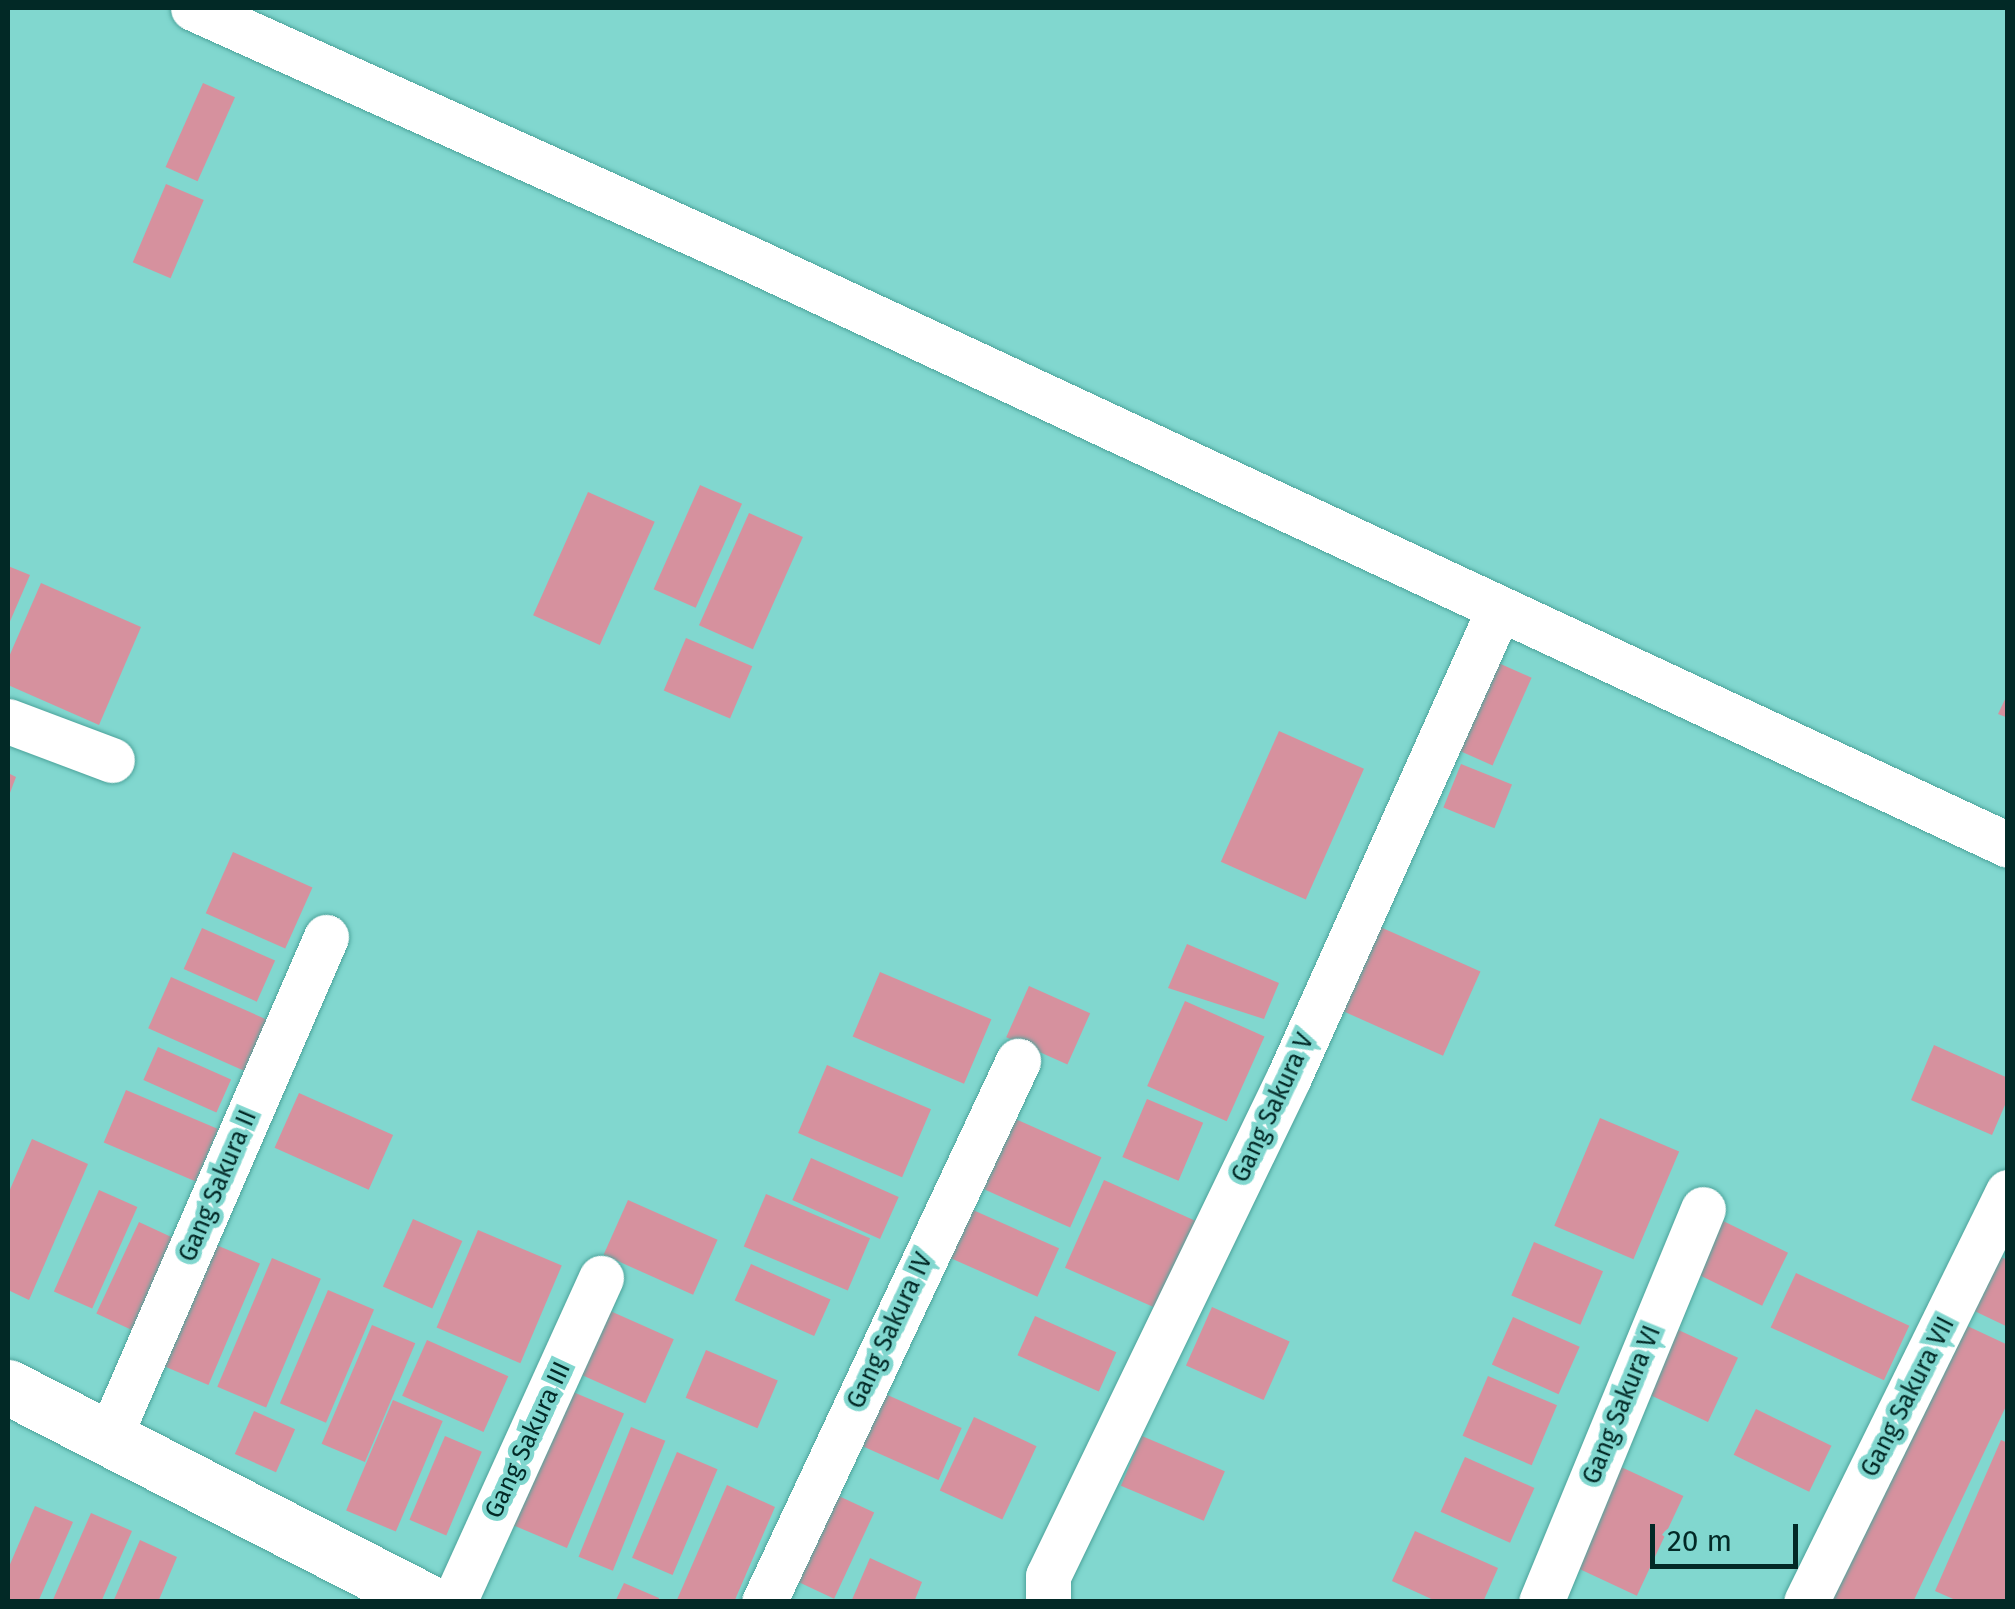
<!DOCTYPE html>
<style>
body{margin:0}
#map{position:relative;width:2015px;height:1609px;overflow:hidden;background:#81d7cf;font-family:"Fira Sans",sans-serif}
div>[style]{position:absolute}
.building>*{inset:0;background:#d6919e;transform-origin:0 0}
.roads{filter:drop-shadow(0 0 2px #4ca39b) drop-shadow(0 0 2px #4ca39b)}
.minor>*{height:45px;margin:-22.5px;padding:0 22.5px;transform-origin:22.5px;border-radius:22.5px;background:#fff}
.tertiary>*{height:55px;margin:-27.5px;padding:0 27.5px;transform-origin:27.5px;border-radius:27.5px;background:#fff}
span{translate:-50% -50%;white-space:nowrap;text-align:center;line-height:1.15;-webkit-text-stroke:9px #81d7cf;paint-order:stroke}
.street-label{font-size:25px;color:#022926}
.frame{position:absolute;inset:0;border:10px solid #022926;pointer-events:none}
.scale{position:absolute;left:1650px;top:1524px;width:148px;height:45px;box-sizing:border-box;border:5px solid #022926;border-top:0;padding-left:12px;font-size:30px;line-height:35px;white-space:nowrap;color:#022926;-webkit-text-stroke:8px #81d7cf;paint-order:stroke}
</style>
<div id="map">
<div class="building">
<div style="left:203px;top:83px;width:35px;height:92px;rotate:24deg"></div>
<div style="left:166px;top:184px;width:41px;height:85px;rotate:23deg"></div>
<div style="left:700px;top:485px;width:46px;height:114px;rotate:24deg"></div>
<div style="left:588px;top:492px;width:73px;height:135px;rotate:24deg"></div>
<div style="left:749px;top:513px;width:59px;height:123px;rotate:24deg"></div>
<div style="clip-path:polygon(8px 566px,30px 575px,8px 626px)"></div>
<div style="clip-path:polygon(41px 583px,141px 627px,99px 725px,8px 685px,8px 659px)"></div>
<div style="left:686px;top:638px;width:72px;height:57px;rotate:23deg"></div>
<div style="left:1485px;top:657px;width:51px;height:96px;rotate:24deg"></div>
<div style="clip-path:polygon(2008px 693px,2008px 718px,1998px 714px)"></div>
<div style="left:1279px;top:731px;width:93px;height:143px;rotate:24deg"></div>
<div style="left:1461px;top:764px;width:55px;height:47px;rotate:22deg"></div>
<div style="clip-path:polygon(8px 773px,16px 777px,8px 798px)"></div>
<div style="left:233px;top:852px;width:87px;height:67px;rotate:24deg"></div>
<div style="left:1369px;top:922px;width:122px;height:92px;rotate:24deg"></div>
<div style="left:202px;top:928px;width:80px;height:45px;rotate:24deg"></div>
<div style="clip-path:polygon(1187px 944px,1279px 983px,1264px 1019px,1168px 988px)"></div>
<div style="left:880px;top:972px;width:121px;height:70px;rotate:23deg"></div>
<div style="left:171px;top:977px;width:111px;height:56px;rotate:24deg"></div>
<div style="left:1029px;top:986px;width:67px;height:56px;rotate:24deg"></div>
<div style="left:1185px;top:1001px;width:87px;height:93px;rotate:24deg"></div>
<div style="clip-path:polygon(1934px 1045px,2008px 1078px,2008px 1098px,1992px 1135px,1911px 1100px)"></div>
<div style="left:158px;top:1047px;width:80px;height:36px;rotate:24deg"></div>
<div style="left:827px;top:1065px;width:113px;height:74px;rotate:23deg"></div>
<div style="left:126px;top:1090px;width:100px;height:57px;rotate:23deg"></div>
<div style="left:299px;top:1093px;width:103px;height:60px;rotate:24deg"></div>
<div style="left:1147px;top:1099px;width:61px;height:63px;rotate:23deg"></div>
<div style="left:1011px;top:1117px;width:99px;height:77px;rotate:24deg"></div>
<div style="left:1600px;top:1118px;width:86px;height:117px;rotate:23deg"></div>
<div style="clip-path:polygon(32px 1139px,88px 1164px,29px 1300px,8px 1290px,8px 1194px)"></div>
<div style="left:811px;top:1158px;width:96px;height:46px;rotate:24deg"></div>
<div style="left:1104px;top:1180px;width:103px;height:96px;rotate:24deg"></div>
<div style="left:99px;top:1190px;width:42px;height:111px;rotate:24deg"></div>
<div style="left:766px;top:1194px;width:113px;height:57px;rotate:23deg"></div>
<div style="left:628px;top:1200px;width:98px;height:60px;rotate:24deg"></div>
<div style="left:964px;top:1206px;width:104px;height:53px;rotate:24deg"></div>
<div style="left:1717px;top:1218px;width:79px;height:59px;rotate:26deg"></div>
<div style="left:413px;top:1219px;width:54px;height:74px;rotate:24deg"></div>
<div style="left:139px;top:1222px;width:41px;height:101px;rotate:25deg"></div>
<div style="left:478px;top:1230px;width:91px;height:106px;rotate:23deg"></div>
<div style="left:1534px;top:1242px;width:75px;height:58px;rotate:23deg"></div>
<div style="left:214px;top:1244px;width:50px;height:132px;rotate:23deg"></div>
<div style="clip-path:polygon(1992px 1253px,2008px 1260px,2008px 1327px,1966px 1307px)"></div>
<div style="left:272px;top:1258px;width:53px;height:140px;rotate:23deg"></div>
<div style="left:751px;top:1264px;width:87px;height:40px;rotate:24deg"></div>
<div style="left:1796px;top:1273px;width:125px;height:60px;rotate:25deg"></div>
<div style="left:328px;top:1290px;width:50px;height:123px;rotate:23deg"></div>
<div style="left:1212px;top:1307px;width:85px;height:64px;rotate:24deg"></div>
<div style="left:608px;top:1310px;width:72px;height:70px;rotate:24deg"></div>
<div style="left:1035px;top:1316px;width:89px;height:43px;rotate:24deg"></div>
<div style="left:1513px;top:1317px;width:73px;height:52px;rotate:24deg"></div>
<div style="clip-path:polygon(1961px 1323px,2008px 1345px,2008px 1402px,1913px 1602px,1830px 1602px)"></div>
<div style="left:372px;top:1325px;width:47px;height:129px;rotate:23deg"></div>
<div style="left:1670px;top:1326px;width:75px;height:71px;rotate:25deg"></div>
<div style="left:427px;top:1340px;width:89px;height:61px;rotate:24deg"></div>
<div style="left:706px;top:1350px;width:78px;height:52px;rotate:23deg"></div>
<div style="left:1488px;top:1376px;width:75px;height:65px;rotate:23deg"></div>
<div style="left:566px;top:1389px;width:63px;height:146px;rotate:23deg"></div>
<div style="left:874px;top:1389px;width:96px;height:57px;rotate:24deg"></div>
<div style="left:393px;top:1400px;width:54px;height:120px;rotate:23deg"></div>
<div style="left:1756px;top:1409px;width:84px;height:51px;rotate:26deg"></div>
<div style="left:254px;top:1411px;width:45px;height:47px;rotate:24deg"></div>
<div style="left:974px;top:1417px;width:69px;height:81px;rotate:25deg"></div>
<div style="left:631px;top:1427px;width:37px;height:140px;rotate:22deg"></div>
<div style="left:445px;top:1436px;width:40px;height:91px;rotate:23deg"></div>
<div style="left:1142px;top:1436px;width:90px;height:54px;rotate:23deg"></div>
<div style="clip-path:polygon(2001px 1440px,2008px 1443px,2008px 1594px,2004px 1602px,1960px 1602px,1935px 1591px)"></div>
<div style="left:677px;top:1452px;width:44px;height:115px;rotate:23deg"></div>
<div style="left:1465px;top:1457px;width:76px;height:60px;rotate:24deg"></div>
<div style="left:1619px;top:1466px;width:71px;height:110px;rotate:25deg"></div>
<div style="clip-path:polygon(727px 1485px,775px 1507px,734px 1602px,676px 1602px)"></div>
<div style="left:828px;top:1491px;width:51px;height:95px;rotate:25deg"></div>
<div style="clip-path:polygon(35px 1506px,73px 1522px,38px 1602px,8px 1602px,8px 1569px)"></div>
<div style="clip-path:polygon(91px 1513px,132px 1531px,101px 1602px,52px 1602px)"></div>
<div style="clip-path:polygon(1415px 1531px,1498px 1568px,1483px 1602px,1438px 1602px,1392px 1581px)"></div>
<div style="clip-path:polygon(140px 1540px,177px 1557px,158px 1602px,113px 1602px)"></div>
<div style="clip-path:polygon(870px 1558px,922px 1582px,914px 1602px,851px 1602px)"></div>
<div style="clip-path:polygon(624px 1583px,659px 1598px,658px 1602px,615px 1602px)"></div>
</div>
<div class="roads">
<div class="minor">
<div style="left:193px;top:8px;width:606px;rotate:24.24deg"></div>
<div style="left:746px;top:257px;width:1392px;rotate:24.98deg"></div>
<div style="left:8px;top:721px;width:111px;rotate:20.6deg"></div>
<div style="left:110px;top:1435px;width:543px;rotate:-66.55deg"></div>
<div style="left:454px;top:1602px;width:356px;rotate:-65.6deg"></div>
<div style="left:764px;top:1602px;width:598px;rotate:-64.85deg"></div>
<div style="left:1048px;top:1602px;width:26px;rotate:-90deg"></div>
<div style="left:1048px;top:1576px;width:554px;rotate:-64.22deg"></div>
<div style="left:1289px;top:1077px;width:511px;rotate:-65.84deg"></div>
<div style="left:1541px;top:1602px;width:425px;rotate:-67.6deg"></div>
<div style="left:1806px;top:1602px;width:457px;rotate:-63.8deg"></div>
</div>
<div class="tertiary">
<div style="left:8px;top:1387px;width:473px;rotate:27.1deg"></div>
</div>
</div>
<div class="street-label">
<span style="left:1273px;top:1108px;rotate:-65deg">Gang Sakura V</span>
<span style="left:218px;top:1186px;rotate:-67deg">Gang Sakura II</span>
<span style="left:890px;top:1331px;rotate:-65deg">Gang Sakura IV</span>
<span style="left:1908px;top:1397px;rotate:-63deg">Gang Sakura VII</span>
<span style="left:1622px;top:1405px;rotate:-68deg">Gang Sakura VI</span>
<span style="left:528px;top:1440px;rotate:-65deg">Gang Sakura III</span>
</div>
<div class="frame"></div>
<div class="scale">20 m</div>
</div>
